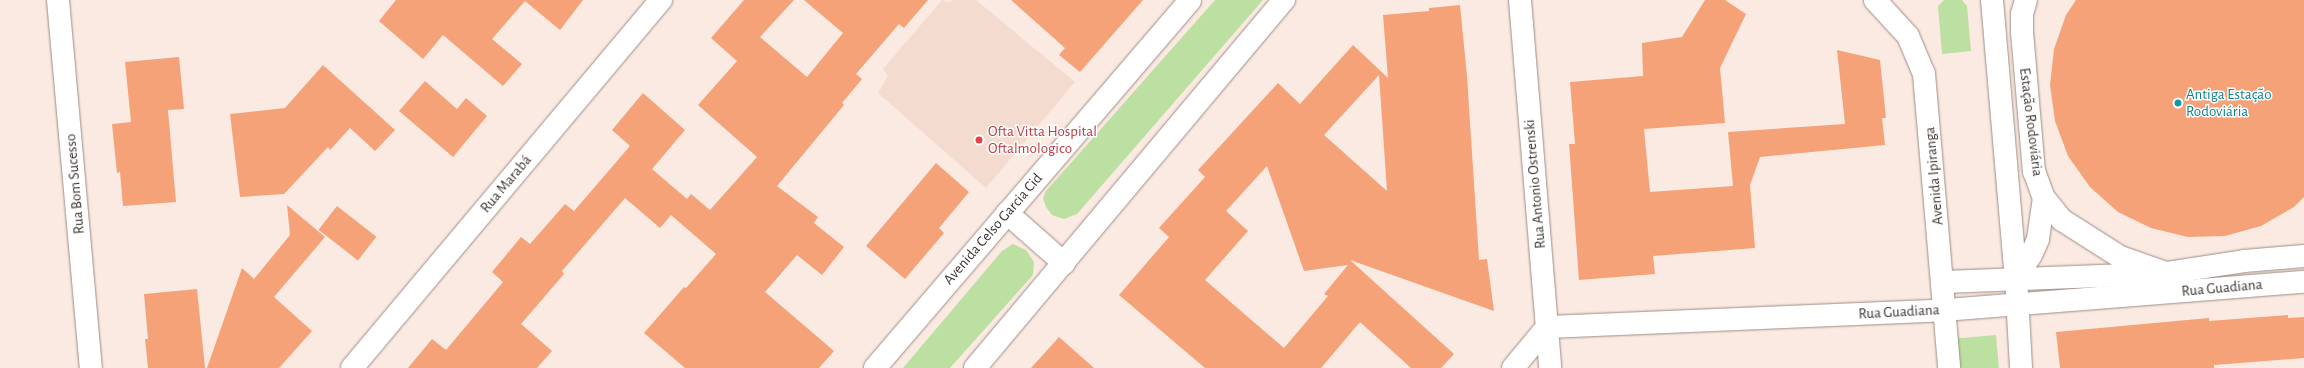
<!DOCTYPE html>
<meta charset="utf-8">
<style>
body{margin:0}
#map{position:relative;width:2304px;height:368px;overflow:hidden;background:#fbeae2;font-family:"Alegreya Sans",sans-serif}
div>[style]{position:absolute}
.built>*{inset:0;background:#f4dbcf}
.green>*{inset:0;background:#bbe0a2;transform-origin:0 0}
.building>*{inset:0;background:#f5a279;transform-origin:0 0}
.roads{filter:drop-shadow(0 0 1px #9d8d86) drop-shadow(0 0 1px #9d8d86)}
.minor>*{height:22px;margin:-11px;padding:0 11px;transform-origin:11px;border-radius:11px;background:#fff}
.dots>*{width:11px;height:11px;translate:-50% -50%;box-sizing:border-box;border:2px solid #fff;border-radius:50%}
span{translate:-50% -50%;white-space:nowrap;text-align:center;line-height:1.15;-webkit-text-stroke:3px #fff;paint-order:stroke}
.culture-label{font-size:15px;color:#0d838f}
.left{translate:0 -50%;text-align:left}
.street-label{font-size:15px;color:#3a3330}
.health-label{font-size:15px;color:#be3a42}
</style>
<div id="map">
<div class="built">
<div style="clip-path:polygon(942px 0,950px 3px,952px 0,976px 0,1075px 82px,986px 188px,878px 93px,888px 76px,883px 69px)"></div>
</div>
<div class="green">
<div style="clip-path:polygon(1215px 0,1263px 0,1077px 214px,1064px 219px,1052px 215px,1046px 207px,1043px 198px,1046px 191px)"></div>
<div style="clip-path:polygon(1944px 0,1962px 0,1967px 6px,1971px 51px,1942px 54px,1938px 6px)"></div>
<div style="clip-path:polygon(1013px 244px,1026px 250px,1034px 262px,1033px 275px,950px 368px,903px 368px,1002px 251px)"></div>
<div style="left:1996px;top:335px;width:33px;height:43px;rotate:85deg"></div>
</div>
<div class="building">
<div style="clip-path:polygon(396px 0,583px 0,560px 30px,525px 1px,492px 39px,522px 64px,503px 86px,443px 35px,423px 59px,379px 21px)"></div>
<div style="clip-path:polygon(744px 0,794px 0,760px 37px,807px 77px,843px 33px,804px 0,928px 0,904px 28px,899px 24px,856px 74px,862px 79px,842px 103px,844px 105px,777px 186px,818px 217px,814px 223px,844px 247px,822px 275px,797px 255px,765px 292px,834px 351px,819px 368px,685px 368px,644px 333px,684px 287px,686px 288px,716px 254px,671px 215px,660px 228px,625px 198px,562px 271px,564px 274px,521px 324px,552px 351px,537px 368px,408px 368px,432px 339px,446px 350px,503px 282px,492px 272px,521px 237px,530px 244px,565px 204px,574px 211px,630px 146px,612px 130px,643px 93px,685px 130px,652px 169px,687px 199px,691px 194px,710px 210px,757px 157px,698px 105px,737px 61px,711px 38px)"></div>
<div style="clip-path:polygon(1011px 0,1143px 0,1080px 72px,1059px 55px,1065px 48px)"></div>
<div style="clip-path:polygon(1705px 0,1725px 0,1746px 14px,1720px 68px,1725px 123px,1644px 129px,1650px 192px,1733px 186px,1728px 132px,1845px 124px,1837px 50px,1880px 60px,1886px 118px,1882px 118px,1885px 145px,1760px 157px,1750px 185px,1755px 248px,1653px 256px,1655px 274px,1579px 280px,1569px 144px,1575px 144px,1570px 82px,1643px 76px,1642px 43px,1682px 37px)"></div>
<div style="clip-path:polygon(2076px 0,2304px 0,2304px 197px,2294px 207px,2261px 226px,2225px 236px,2188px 237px,2151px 228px,2118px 212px,2090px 187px,2068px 156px,2055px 121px,2050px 85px,2054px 49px,2066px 15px)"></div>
<div style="clip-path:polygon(evenodd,1460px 5px,1467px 76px,1479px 260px,1487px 259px,1494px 311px,1350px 260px,1454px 354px,1441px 368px,1411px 368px,1360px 322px,1321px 368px,1205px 368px,1119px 295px,1169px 237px,1159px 228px,1205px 177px,1198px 170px,1278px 83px,1300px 104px,1353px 45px,1388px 78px,1383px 15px,1429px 11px,1429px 8px,1460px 5px,1379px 75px,1387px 191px,1324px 135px,1379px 75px,1460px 5px,1267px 166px,1304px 271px,1348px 265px,1324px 294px,1328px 296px,1284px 348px,1205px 280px,1248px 231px,1226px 211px,1267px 166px)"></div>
<div style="clip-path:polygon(179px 57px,184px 109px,168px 110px,176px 202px,123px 206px,120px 172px,117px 173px,112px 124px,131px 122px,125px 62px)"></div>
<div style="clip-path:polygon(323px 65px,395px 130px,375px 151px,350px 128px,330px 150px,328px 147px,284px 194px,240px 197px,230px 114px,285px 108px)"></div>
<div style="clip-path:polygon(425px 81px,457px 109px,466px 98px,487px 116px,453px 157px,399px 111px)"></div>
<div style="clip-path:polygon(936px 163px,969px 192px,939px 228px,944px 233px,905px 279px,866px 246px)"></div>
<div style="clip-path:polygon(287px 205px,325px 237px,274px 297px,312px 331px,279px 368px,207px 368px,242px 268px,254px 279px,290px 235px)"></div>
<div style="left:337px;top:206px;width:50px;height:30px;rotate:38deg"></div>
<div style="clip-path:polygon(197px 289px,205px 368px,148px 368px,145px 339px,148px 339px,144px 294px)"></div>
<div style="clip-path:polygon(2288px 315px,2288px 318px,2304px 317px,2304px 358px,2214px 365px,2214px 368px,2060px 368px,2056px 332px,2209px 318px,2209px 321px)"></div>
<div style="clip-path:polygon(1059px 337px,1094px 368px,1031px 368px)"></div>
</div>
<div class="roads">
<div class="minor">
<div style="left:58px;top:0;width:369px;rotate:84.9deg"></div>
<div style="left:1520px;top:0;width:369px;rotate:85.3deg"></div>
<div style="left:1875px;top:0;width:49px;rotate:47.5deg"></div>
<div style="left:1908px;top:36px;width:41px;rotate:67.2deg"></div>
<div style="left:1924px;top:74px;width:295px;rotate:85.1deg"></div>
<div style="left:1992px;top:0;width:279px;rotate:85.1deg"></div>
<div style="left:2016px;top:278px;width:90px;rotate:86.8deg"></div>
<div style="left:2026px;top:0;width:15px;rotate:106deg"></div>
<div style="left:2022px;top:14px;width:18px;rotate:90deg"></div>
<div style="left:2022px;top:32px;width:140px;rotate:85.1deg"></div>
<div style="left:2034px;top:171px;width:29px;rotate:70deg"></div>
<div style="left:2044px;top:198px;width:28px;rotate:51deg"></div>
<div style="left:2062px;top:220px;width:69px;rotate:32.5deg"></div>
<div style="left:2120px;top:257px;width:49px;rotate:19.2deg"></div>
<div style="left:2166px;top:273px;width:79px;rotate:-8.7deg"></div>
<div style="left:2244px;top:261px;width:60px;rotate:-4.8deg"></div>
<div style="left:1007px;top:213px;width:76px;rotate:41.3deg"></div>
<div style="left:2016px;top:278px;width:27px;rotate:-57deg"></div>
<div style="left:2031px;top:255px;width:17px;rotate:-66deg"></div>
<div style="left:2038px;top:239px;width:41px;rotate:-81.7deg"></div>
<div style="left:1944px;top:282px;width:209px;rotate:-2.2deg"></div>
<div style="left:352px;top:368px;width:481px;rotate:-50deg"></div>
<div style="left:875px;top:368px;width:484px;rotate:-49.4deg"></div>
<div style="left:975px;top:368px;width:481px;rotate:-50deg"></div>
<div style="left:1513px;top:368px;width:53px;rotate:-50.3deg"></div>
<div style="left:1547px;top:327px;width:398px;rotate:-2.4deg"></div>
<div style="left:1945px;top:310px;width:360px;rotate:-4.5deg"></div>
</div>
</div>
<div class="dots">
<div style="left:2178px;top:103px;background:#0f9aa8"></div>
<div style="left:979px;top:140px;background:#e0444e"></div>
</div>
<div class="culture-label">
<span class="left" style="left:2186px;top:103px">Antiga Estação<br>Rodoviária</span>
</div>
<div class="street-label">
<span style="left:2031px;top:122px;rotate:83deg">Estação Rodoviária</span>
<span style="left:1934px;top:176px;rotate:-95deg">Avenida Ipiranga</span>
<span style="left:75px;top:184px;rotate:-95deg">Rua Bom Sucesso</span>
<span style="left:506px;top:184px;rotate:-50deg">Rua Marabá</span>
<span style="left:1535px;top:184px;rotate:-95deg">Rua Antonio Ostrenski</span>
<span style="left:993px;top:229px;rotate:-49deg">Avenida Celso Garcia Cid</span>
<span style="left:2222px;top:288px;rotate:-5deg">Rua Guadiana</span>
<span style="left:1899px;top:312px;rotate:-3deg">Rua Guadiana</span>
</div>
<div class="health-label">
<span class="left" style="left:988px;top:140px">Ofta Vitta Hospital<br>Oftalmologico</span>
</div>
</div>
